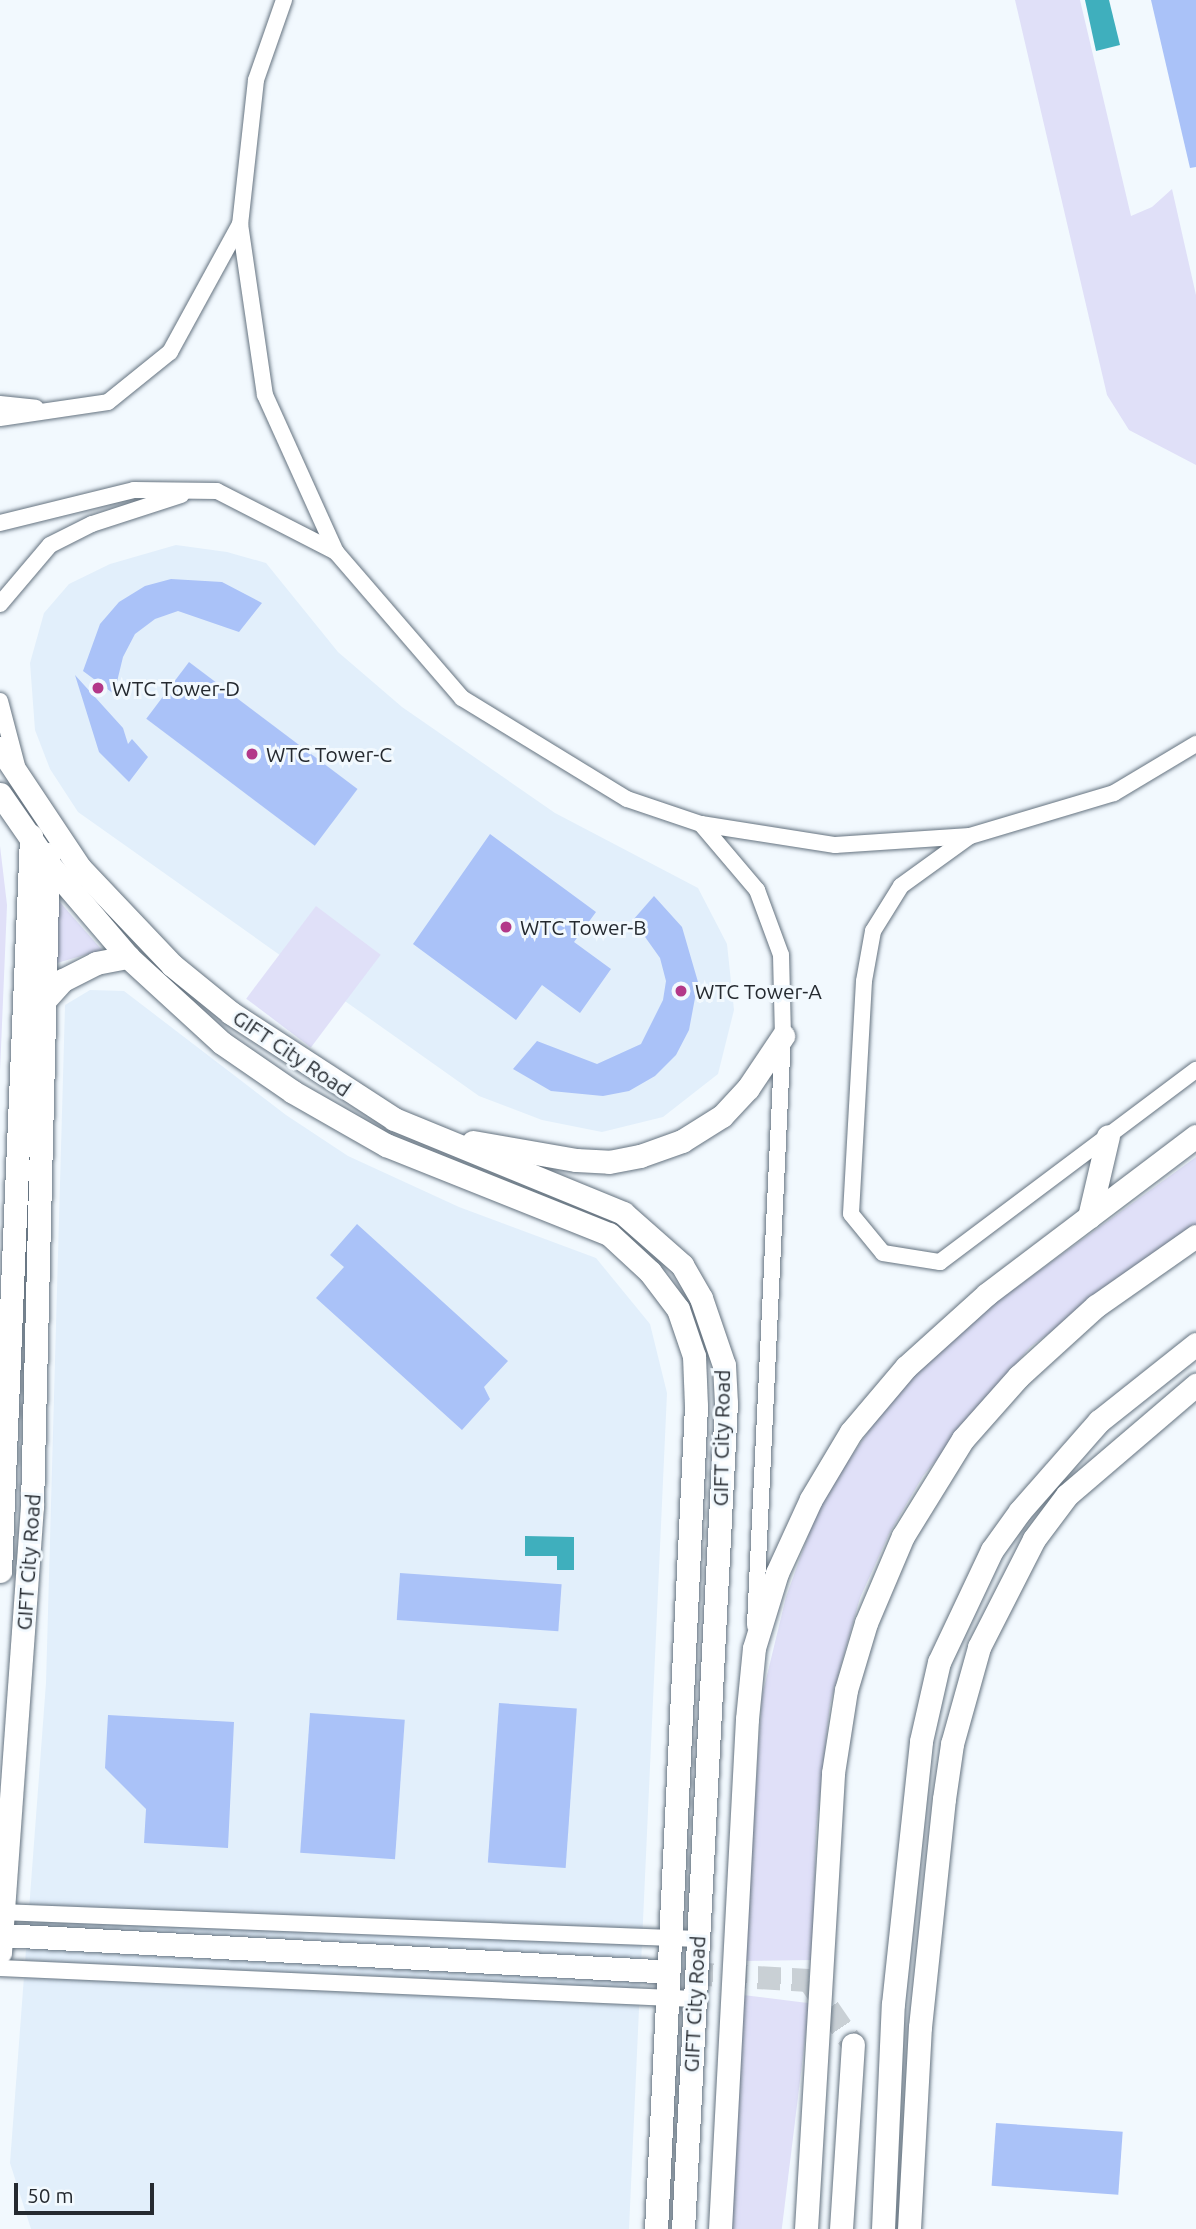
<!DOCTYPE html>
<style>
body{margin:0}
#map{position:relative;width:1196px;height:2229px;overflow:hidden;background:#f2f9fe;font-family:Ubuntu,sans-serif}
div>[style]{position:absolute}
.built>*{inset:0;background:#e2effb}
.green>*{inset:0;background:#e0e0f8;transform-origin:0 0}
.water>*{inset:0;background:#3fafbd}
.building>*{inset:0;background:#aac2f8;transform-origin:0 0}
.secondary-tunnel>*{height:23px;margin-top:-11.5px;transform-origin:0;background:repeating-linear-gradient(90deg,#c9d0d5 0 23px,transparent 0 34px)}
.roads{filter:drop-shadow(0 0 2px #657380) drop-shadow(0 0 2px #657380)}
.street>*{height:16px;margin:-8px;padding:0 8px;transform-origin:8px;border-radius:8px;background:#fff}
.secondary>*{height:23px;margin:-11.5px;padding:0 11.5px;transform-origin:11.5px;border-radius:11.5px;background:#fff}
.dots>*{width:19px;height:19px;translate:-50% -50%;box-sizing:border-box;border:4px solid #f2f9fe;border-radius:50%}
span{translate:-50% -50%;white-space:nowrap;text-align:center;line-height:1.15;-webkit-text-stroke:6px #f2f9fe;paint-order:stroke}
.poi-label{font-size:21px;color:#252a30}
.left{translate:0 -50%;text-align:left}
.street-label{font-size:21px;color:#252a30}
.scale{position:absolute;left:14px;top:2183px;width:140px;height:32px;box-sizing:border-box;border:4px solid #252a30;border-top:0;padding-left:9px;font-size:21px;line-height:24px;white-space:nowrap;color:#252a30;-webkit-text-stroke:5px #f2f9fe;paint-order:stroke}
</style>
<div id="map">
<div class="built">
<div style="clip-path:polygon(176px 545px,227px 552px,266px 563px,338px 652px,402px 707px,555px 813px,698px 888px,727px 944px,734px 1010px,718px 1074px,663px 1117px,602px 1132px,542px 1120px,479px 1096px,78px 812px,50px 769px,35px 730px,30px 663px,44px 613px,69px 584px,110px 564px)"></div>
<div style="clip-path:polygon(90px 990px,124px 991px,286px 1115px,348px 1156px,459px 1207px,596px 1258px,650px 1324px,667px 1393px,629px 2229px,31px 2229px,10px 2163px,46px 1683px,65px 1005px)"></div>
</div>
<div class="green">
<div style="clip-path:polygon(1015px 0,1080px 0,1131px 216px,1152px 207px,1172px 189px,1196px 295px,1196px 465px,1129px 430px,1107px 395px)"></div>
<div style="clip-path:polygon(0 846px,7px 905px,0 1071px)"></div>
<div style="clip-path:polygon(58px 900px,102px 950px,57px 963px)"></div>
<div style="left:316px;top:906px;width:81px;height:116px;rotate:37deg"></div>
<div style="clip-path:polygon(1196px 1157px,1196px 1228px,1030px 1347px,923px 1476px,890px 1532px,860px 1598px,830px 1704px,816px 1831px,813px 1960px,744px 1961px,762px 1696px,786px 1597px,820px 1503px,888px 1402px,948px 1337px)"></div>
<div style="left:743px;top:1995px;width:67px;height:234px;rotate:7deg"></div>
</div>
<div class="water">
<div style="clip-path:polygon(1085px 0,1109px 0,1120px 45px,1096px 51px)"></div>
<div style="clip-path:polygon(525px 1536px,574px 1537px,574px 1570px,557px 1570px,557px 1556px,525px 1556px)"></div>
</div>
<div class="building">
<div style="clip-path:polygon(1151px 0,1196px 0,1196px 167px,1190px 168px)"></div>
<div style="clip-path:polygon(171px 579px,222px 582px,262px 603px,239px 632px,178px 611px,155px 619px,135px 634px,123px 657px,114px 694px,83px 671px,100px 624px,119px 602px,145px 586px)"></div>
<div style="left:189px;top:662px;width:211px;height:71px;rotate:37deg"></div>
<div style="clip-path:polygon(75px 675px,123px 728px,128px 744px,132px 739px,148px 757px,129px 782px,99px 752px)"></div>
<div style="clip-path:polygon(490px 834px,596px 912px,574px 942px,611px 969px,580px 1013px,542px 985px,516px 1020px,413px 944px)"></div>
<div style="clip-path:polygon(654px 896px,682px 927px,698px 982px,689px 1030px,676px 1055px,655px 1076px,629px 1091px,603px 1096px,551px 1091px,513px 1069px,537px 1041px,597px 1064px,641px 1044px,663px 1000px,666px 981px,660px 958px,633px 920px)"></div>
<div style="clip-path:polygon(357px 1224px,508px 1361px,484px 1387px,490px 1399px,462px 1430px,316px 1298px,344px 1267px,330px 1255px)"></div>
<div style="left:400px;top:1573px;width:162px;height:47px;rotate:4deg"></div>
<div style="left:499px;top:1703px;width:78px;height:160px;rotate:4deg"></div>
<div style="left:310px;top:1713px;width:95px;height:140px;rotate:4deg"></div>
<div style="clip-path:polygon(108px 1715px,234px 1722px,228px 1848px,144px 1843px,146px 1809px,105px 1768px)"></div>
<div style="left:996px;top:2123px;width:127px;height:63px;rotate:4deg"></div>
</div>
<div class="secondary-tunnel">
<div style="left:656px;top:1971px;width:153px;rotate:3.4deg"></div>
<div style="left:809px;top:1980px;width:78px;rotate:55.5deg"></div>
</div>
<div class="roads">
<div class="street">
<div style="left:284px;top:0;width:85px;rotate:109.3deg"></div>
<div style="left:256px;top:80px;width:145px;rotate:96.3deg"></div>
<div style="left:240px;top:224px;width:173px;rotate:81.7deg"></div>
<div style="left:265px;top:395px;width:172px;rotate:65.7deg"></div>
<div style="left:336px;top:552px;width:193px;rotate:49.2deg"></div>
<div style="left:462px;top:698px;width:193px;rotate:31.5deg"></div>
<div style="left:627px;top:799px;width:78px;rotate:18.7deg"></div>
<div style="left:701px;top:824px;width:136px;rotate:8.9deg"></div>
<div style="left:835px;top:845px;width:135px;rotate:-3.8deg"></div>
<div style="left:970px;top:836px;width:150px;rotate:-16.6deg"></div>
<div style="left:1114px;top:793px;width:96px;rotate:-30.9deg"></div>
<div style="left:0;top:404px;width:36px;rotate:6deg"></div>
<div style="left:0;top:418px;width:109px;rotate:-8.4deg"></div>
<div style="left:108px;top:402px;width:80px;rotate:-38.9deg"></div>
<div style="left:170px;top:352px;width:146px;rotate:-61.3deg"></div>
<div style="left:0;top:523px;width:138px;rotate:-13.8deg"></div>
<div style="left:134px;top:490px;width:83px;rotate:0.7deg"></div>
<div style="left:217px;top:491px;width:134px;rotate:27.1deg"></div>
<div style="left:0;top:604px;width:77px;rotate:-49.7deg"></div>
<div style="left:50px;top:545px;width:47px;rotate:-26.6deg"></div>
<div style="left:92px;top:524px;width:94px;rotate:-18deg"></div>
<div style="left:0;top:701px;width:67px;rotate:75.3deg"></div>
<div style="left:701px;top:824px;width:87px;rotate:49.7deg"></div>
<div style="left:757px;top:890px;width:69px;rotate:69.7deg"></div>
<div style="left:781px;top:955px;width:81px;rotate:88.6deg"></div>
<div style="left:783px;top:1036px;width:590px;rotate:92.72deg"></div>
<div style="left:970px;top:836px;width:85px;rotate:144.1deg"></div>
<div style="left:901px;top:886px;width:53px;rotate:121.9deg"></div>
<div style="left:873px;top:931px;width:51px;rotate:100.2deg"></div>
<div style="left:864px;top:981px;width:233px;rotate:93.2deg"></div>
<div style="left:851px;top:1214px;width:50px;rotate:50.6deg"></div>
<div style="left:883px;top:1253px;width:58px;rotate:9deg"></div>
<div style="left:940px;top:1262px;width:320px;rotate:-36.9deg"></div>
<div style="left:0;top:1912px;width:699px;rotate:2.22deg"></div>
<div style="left:0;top:1968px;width:695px;rotate:2.56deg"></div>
</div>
<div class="secondary">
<div style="left:0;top:748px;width:144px;rotate:56.3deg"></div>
<div style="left:80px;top:868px;width:134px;rotate:46.5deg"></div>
<div style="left:172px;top:965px;width:76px;rotate:39.1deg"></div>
<div style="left:231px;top:1013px;width:194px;rotate:33deg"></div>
<div style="left:394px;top:1119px;width:248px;rotate:22.3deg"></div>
<div style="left:623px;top:1213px;width:79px;rotate:41.4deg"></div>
<div style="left:682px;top:1265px;width:38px;rotate:60deg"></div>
<div style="left:701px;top:1298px;width:71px;rotate:71.1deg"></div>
<div style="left:724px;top:1365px;width:38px;rotate:87deg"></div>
<div style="left:726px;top:1403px;width:827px;rotate:92.98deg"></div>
<div style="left:0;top:794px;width:83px;rotate:55.3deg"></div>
<div style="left:47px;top:862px;width:125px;rotate:49.5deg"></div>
<div style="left:128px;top:957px;width:127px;rotate:42.5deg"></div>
<div style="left:222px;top:1043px;width:86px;rotate:34.6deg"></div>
<div style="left:293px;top:1092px;width:107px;rotate:29.7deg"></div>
<div style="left:386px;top:1145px;width:240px;rotate:21.8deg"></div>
<div style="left:609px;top:1234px;width:56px;rotate:42.8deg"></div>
<div style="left:650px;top:1272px;width:46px;rotate:52.9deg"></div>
<div style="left:678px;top:1309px;width:50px;rotate:71.2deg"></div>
<div style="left:694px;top:1356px;width:50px;rotate:87.7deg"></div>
<div style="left:696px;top:1406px;width:824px;rotate:92.78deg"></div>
<div style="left:42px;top:1003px;width:31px;rotate:-48deg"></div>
<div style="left:63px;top:980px;width:37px;rotate:-27deg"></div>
<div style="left:96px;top:963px;width:33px;rotate:-11deg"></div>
<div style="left:473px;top:1142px;width:105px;rotate:9.9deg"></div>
<div style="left:576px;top:1160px;width:33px;rotate:3deg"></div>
<div style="left:609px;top:1162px;width:32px;rotate:-11deg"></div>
<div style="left:640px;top:1156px;width:45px;rotate:-19.7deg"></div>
<div style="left:682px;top:1141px;width:47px;rotate:-32deg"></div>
<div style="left:722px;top:1116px;width:38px;rotate:-47deg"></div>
<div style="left:748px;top:1088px;width:63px;rotate:-56.1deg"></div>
<div style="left:1089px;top:1217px;width:83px;rotate:-76.8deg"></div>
<div style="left:0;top:1571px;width:736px;rotate:-87.58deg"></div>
<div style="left:2px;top:1935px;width:655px;rotate:3.15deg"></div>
<div style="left:0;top:1952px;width:447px;rotate:-85.9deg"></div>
<div style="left:32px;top:1506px;width:652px;rotate:-88.59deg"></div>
<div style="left:720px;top:2229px;width:511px;rotate:-86.97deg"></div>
<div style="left:747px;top:1719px;width:71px;rotate:-84.4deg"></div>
<div style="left:754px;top:1648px;width:78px;rotate:-73deg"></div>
<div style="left:777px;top:1573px;width:81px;rotate:-65.3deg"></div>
<div style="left:811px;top:1499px;width:78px;rotate:-59.2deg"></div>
<div style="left:851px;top:1432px;width:85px;rotate:-49.8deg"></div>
<div style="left:906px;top:1367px;width:109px;rotate:-42deg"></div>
<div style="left:987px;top:1294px;width:262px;rotate:-37.1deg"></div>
<div style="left:806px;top:2229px;width:457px;rotate:-86.6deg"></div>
<div style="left:833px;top:1773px;width:84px;rotate:-81.1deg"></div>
<div style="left:846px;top:1690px;width:70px;rotate:-73.4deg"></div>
<div style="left:866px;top:1623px;width:95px;rotate:-67deg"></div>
<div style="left:903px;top:1536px;width:114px;rotate:-58.3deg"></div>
<div style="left:963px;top:1439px;width:84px;rotate:-48.4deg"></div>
<div style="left:1019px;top:1376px;width:104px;rotate:-42.3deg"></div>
<div style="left:1096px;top:1306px;width:122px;rotate:-35deg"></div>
<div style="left:841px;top:2229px;width:185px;rotate:-86.3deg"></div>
<div style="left:883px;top:2229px;width:225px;rotate:-87.5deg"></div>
<div style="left:893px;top:2004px;width:264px;rotate:-83.9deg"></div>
<div style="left:921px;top:1741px;width:81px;rotate:-77.2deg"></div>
<div style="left:939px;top:1662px;width:124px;rotate:-64.7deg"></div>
<div style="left:992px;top:1550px;width:48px;rotate:-54.3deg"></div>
<div style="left:1020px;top:1511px;width:120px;rotate:-48.7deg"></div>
<div style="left:1099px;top:1421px;width:124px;rotate:-38.4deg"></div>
<div style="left:909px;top:2229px;width:202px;rotate:-86.9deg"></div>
<div style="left:920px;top:2027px;width:229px;rotate:-84deg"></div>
<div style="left:944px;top:1799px;width:56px;rotate:-81.7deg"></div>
<div style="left:952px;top:1744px;width:101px;rotate:-74.4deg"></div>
<div style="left:979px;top:1647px;width:121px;rotate:-63deg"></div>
<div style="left:1034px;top:1539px;width:55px;rotate:-53.1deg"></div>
<div style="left:1067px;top:1495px;width:170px;rotate:-40.5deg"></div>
</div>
</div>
<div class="dots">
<div style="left:98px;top:688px;background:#b33889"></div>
<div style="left:252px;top:754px;background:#b33889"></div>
<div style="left:506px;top:927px;background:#b33889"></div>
<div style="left:681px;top:991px;background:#b33889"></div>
</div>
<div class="poi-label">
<span class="left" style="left:112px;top:688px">WTC Tower-D</span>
<span class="left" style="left:266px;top:754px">WTC Tower-C</span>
<span class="left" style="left:520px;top:927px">WTC Tower-B</span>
<span class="left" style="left:695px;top:991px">WTC Tower-A</span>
</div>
<div class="street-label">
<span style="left:292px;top:1053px;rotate:34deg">GIFT City Road</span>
<span style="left:721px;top:1438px;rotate:-89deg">GIFT City Road</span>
<span style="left:28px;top:1562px;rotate:-86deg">GIFT City Road</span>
<span style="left:694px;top:2004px;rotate:-87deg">GIFT City Road</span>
</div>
<div class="scale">50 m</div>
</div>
